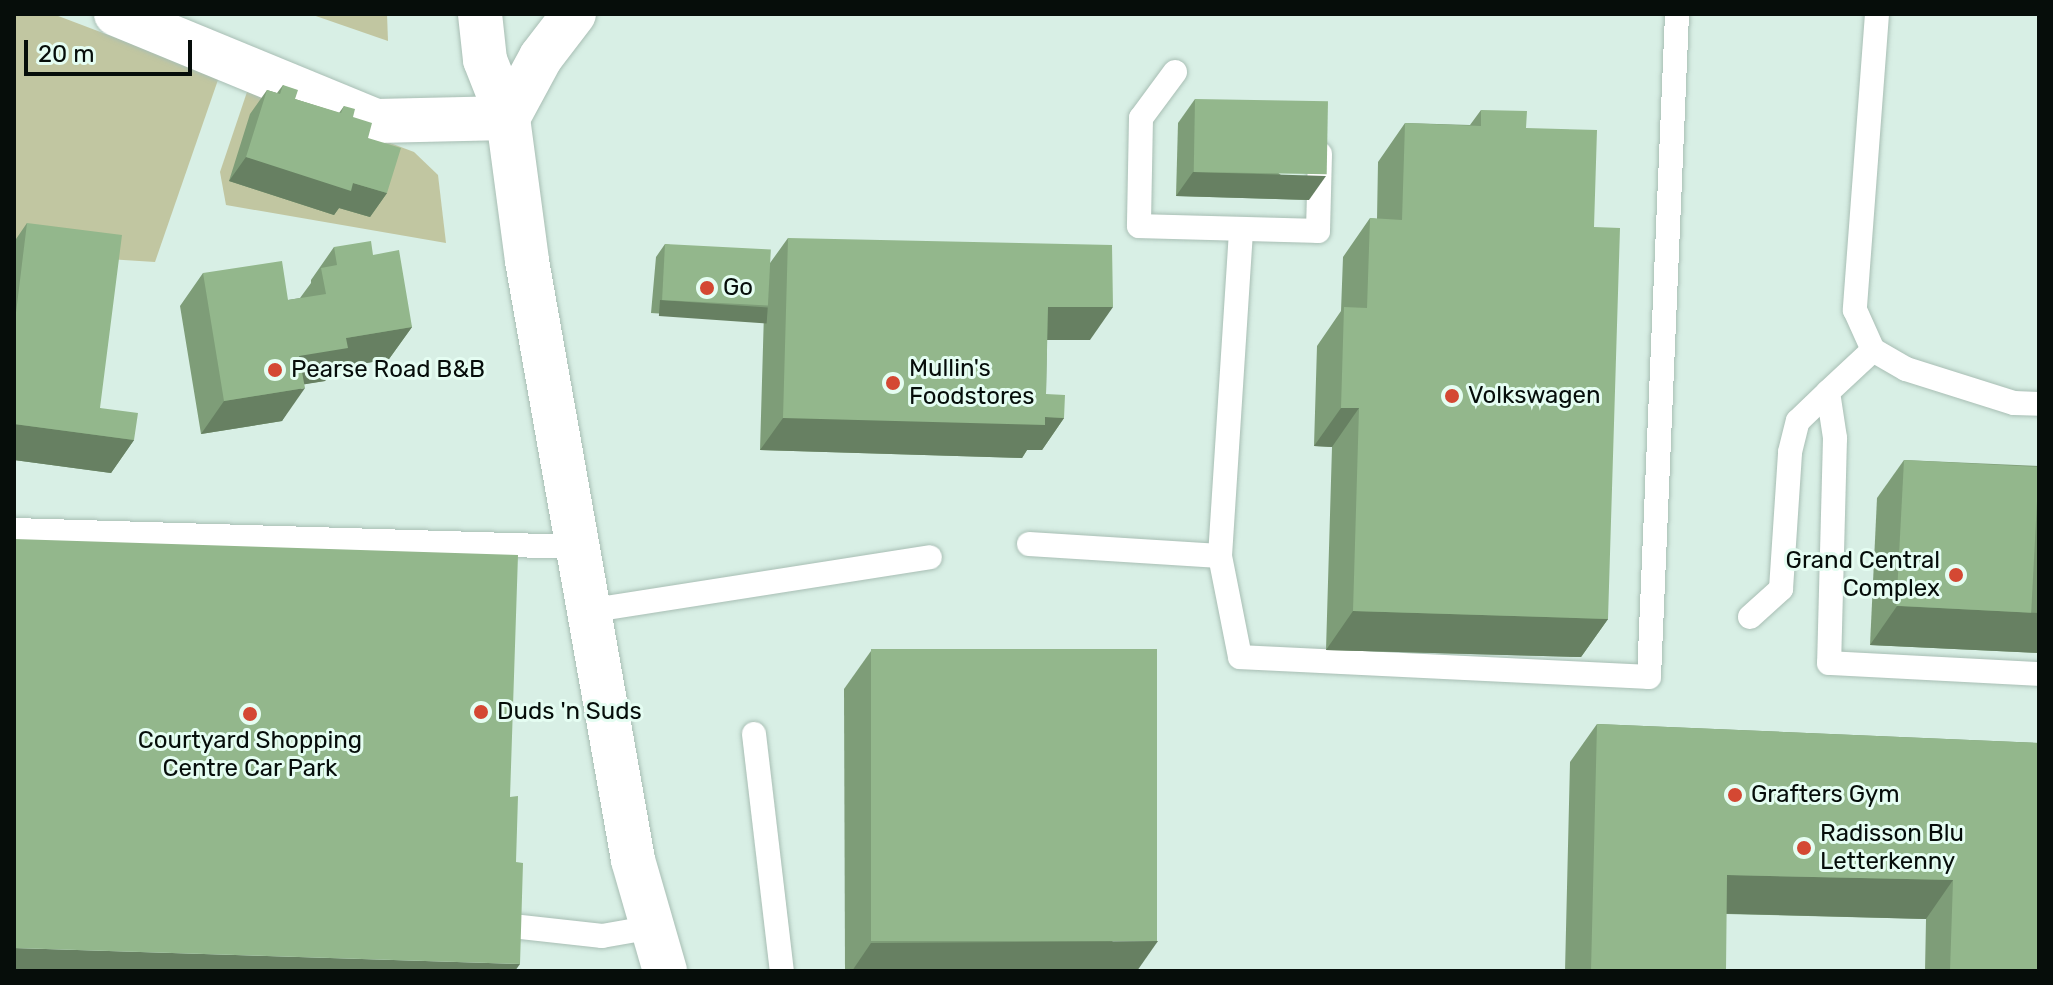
<!DOCTYPE html>
<style>
body{margin:0}
#map{position:relative;width:2053px;height:985px;overflow:hidden;background:#d8efe5;font-family:Rubik,sans-serif}
div>[style]{position:absolute}
.green>*{inset:0;background:#c1c6a1}
.roads{filter:drop-shadow(0 0 2px #a8beb4) drop-shadow(0 0 2px #a8beb4)}
.service>*{height:24px;margin:-12px;padding:0 12px;transform-origin:12px;border-radius:12px;background:#fff}
.minor>*{height:44px;margin:-22px;padding:0 22px;transform-origin:22px;border-radius:22px;background:#fff}
.secondary>*{height:44px;margin:-22px;padding:0 22px;transform-origin:22px;border-radius:22px;background:#fff}
.wall>*{inset:0;background:#7e9d78}
.shaded-wall>*{inset:0;background:#678062;transform-origin:0 0}
.building>*{inset:0;background:#93b78c;transform-origin:0 0}
.dots>*{width:22px;height:22px;translate:-50% -50%;box-sizing:border-box;border:4px solid #e5fdf2;border-radius:50%}
span{translate:-50% -50%;white-space:nowrap;text-align:center;line-height:1.15;-webkit-text-stroke:6px #e5fdf2;paint-order:stroke}
.poi-label{font-size:24px;color:#060d0a}
.left{translate:0 -50%;text-align:left}
.right{translate:-100% -50%;text-align:right}
.frame{position:absolute;inset:0;border:16px solid #060d0a;pointer-events:none}
.scale{position:absolute;left:24px;top:40px;width:168px;height:36px;box-sizing:border-box;border:4px solid #060d0a;border-top:0;padding-left:10px;font-size:24px;line-height:28px;white-space:nowrap;color:#060d0a;-webkit-text-stroke:6px #e5fdf2;paint-order:stroke}
</style>
<div id="map">
<div class="green">
<div style="clip-path:polygon(14px 14px,53px 14px,219px 77px,155px 262px,14px 253px)"></div>
<div style="clip-path:polygon(310px 14px,387px 14px,388px 41px)"></div>
<div style="clip-path:polygon(248px 89px,414px 152px,438px 175px,446px 243px,226px 205px,220px 172px)"></div>
</div>
<div class="roads">
<div class="service">
<div style="left:1877px;top:14px;width:297px;rotate:94.3deg"></div>
<div style="left:1855px;top:310px;width:44px;rotate:65.8deg"></div>
<div style="left:1873px;top:350px;width:38px;rotate:30deg"></div>
<div style="left:1906px;top:369px;width:113px;rotate:17.5deg"></div>
<div style="left:2014px;top:403px;width:25px;rotate:2deg"></div>
<div style="left:1175px;top:72px;width:57px;rotate:126.5deg"></div>
<div style="left:1141px;top:118px;width:108px;rotate:91.1deg"></div>
<div style="left:1139px;top:226px;width:179px;rotate:1.6deg"></div>
<div style="left:1318px;top:231px;width:77px;rotate:-88.5deg"></div>
<div style="left:1873px;top:350px;width:62px;rotate:137deg"></div>
<div style="left:1828px;top:392px;width:47px;rotate:81.3deg"></div>
<div style="left:1835px;top:438px;width:225px;rotate:91.5deg"></div>
<div style="left:1829px;top:663px;width:210px;rotate:3deg"></div>
<div style="left:14px;top:530px;width:562px;rotate:1.73deg"></div>
<div style="left:1029px;top:544px;width:191px;rotate:3.6deg"></div>
<div style="left:1220px;top:556px;width:327px;rotate:-86.3deg"></div>
<div style="left:1220px;top:556px;width:103px;rotate:78.8deg"></div>
<div style="left:1240px;top:657px;width:409px;rotate:2.8deg"></div>
<div style="left:1649px;top:677px;width:664px;rotate:-87.58deg"></div>
<div style="left:587px;top:611px;width:347px;rotate:-8.9deg"></div>
<div style="left:1750px;top:617px;width:42px;rotate:-42.1deg"></div>
<div style="left:1781px;top:589px;width:137px;rotate:-86.2deg"></div>
<div style="left:1790px;top:452px;width:32px;rotate:-76deg"></div>
<div style="left:1798px;top:421px;width:42px;rotate:-44deg"></div>
<div style="left:754px;top:734px;width:239px;rotate:83.3deg"></div>
<div style="left:503px;top:925px;width:100px;rotate:6.3deg"></div>
<div style="left:602px;top:936px;width:52px;rotate:-10deg"></div>
</div>
<div class="minor">
<div style="left:116px;top:14px;width:281px;rotate:22.4deg"></div>
<div style="left:376px;top:121px;width:132px;rotate:-1.3deg"></div>
</div>
<div class="secondary">
<div style="left:480px;top:14px;width:46px;rotate:83.8deg"></div>
<div style="left:485px;top:60px;width:62px;rotate:68.4deg"></div>
<div style="left:508px;top:118px;width:144px;rotate:82.4deg"></div>
<div style="left:527px;top:261px;width:608px;rotate:79.96deg"></div>
<div style="left:633px;top:860px;width:116px;rotate:73.9deg"></div>
<div style="left:508px;top:118px;width:69px;rotate:-61.6deg"></div>
<div style="left:541px;top:57px;width:54px;rotate:-52.5deg"></div>
</div>
</div>
<div class="wall">
<div style="clip-path:polygon(283px 85px,295px 99px,339px 113px,344px 106px,368px 138px,387px 193px,370px 217px,339px 208px,334px 215px,229px 181px,250px 114px,267px 90px,277px 93px)"></div>
<div style="clip-path:polygon(1195px 99px,1309px 200px,1176px 196px,1178px 123px)"></div>
<div style="clip-path:polygon(1481px 110px,1526px 128px,1594px 227px,1608px 619px,1581px 657px,1326px 650px,1332px 447px,1314px 446px,1317px 346px,1341px 311px,1343px 257px,1370px 218px,1377px 219px,1378px 162px,1405px 123px,1470px 125px)"></div>
<div style="clip-path:polygon(27px 223px,100px 408px,134px 440px,111px 473px,14px 460px,14px 242px)"></div>
<div style="clip-path:polygon(788px 238px,1090px 340px,1047px 340px,1046px 394px,1064px 418px,1042px 450px,1027px 450px,1022px 458px,760px 450px,764px 312px,759px 320px,651px 313px,656px 257px,665px 244px,770px 263px)"></div>
<div style="clip-path:polygon(334px 247px,373px 255px,412px 327px,389px 359px,333px 369px,325px 381px,304px 384px,282px 421px,201px 434px,180px 306px,203px 273px,288px 300px,300px 298px,311px 283px,311px 280px)"></div>
<div style="clip-path:polygon(1904px 460px,2039px 466px,2039px 653px,1870px 645px,1877px 498px)"></div>
<div style="clip-path:polygon(871px 651px,1137px 971px,845px 971px,844px 689px)"></div>
<div style="clip-path:polygon(1597px 724px,2039px 743px,2039px 971px,1925px 971px,1926px 919px,1726px 914px,1726px 971px,1565px 971px,1570px 762px)"></div>
</div>
<div class="shaded-wall">
<div style="clip-path:polygon(246px 157px,353px 183px,387px 193px,370px 217px,339px 208px,334px 215px,229px 181px)"></div>
<div style="clip-path:polygon(1193px 172px,1326px 176px,1309px 200px,1176px 196px)"></div>
<div style="left:660px;top:300px;width:108px;height:16px;rotate:4deg"></div>
<div style="clip-path:polygon(1048px 307px,1113px 307px,1090px 340px,1025px 340px)"></div>
<div style="clip-path:polygon(412px 327px,389px 359px,333px 369px,325px 381px,276px 389px,299px 356px,346px 338px)"></div>
<div style="clip-path:polygon(305px 388px,282px 421px,201px 434px,224px 401px)"></div>
<div style="clip-path:polygon(1341px 408px,1359px 408px,1332px 447px,1314px 446px)"></div>
<div style="clip-path:polygon(783px 418px,1045px 417px,1064px 418px,1042px 450px,1027px 450px,1022px 458px,760px 450px)"></div>
<div style="clip-path:polygon(14px 424px,134px 440px,111px 473px,14px 460px)"></div>
<div style="clip-path:polygon(1897px 606px,2039px 613px,2039px 653px,1870px 645px)"></div>
<div style="clip-path:polygon(1353px 611px,1608px 619px,1581px 657px,1326px 650px)"></div>
<div style="clip-path:polygon(1727px 875px,1953px 880px,1926px 919px,1700px 913px)"></div>
<div style="clip-path:polygon(1158px 941px,1137px 971px,852px 971px,871px 943px)"></div>
<div style="clip-path:polygon(14px 948px,520px 964px,515px 971px,14px 971px)"></div>
</div>
<div class="building">
<div style="clip-path:polygon(283px 85px,298px 90px,295px 99px,341px 113px,344px 106px,355px 109px,353px 117px,372px 123px,368px 138px,401px 148px,387px 193px,353px 183px,351px 191px,246px 157px,267px 90px,280px 94px)"></div>
<div style="left:1195px;top:99px;width:133px;height:73px;rotate:1deg"></div>
<div style="clip-path:polygon(1481px 110px,1527px 111px,1526px 128px,1597px 130px,1594px 227px,1620px 228px,1608px 619px,1353px 611px,1359px 408px,1341px 408px,1344px 307px,1367px 308px,1370px 218px,1402px 220px,1405px 123px,1481px 126px)"></div>
<div style="clip-path:polygon(27px 223px,122px 235px,100px 408px,138px 413px,134px 440px,14px 424px,14px 329px)"></div>
<div style="clip-path:polygon(788px 238px,1112px 245px,1113px 307px,1048px 307px,1046px 394px,1065px 395px,1064px 418px,1045px 417px,1045px 425px,783px 418px)"></div>
<div style="clip-path:polygon(371px 241px,373px 255px,399px 250px,412px 327px,346px 338px,348px 348px,299px 356px,305px 388px,224px 401px,203px 273px,282px 261px,288px 300px,326px 294px,321px 268px,337px 265px,334px 247px)"></div>
<div style="left:665px;top:244px;width:106px;height:56px;rotate:3deg"></div>
<div style="left:1904px;top:460px;width:135px;height:146px;rotate:3deg"></div>
<div style="clip-path:polygon(14px 539px,518px 555px,510px 797px,518px 796px,516px 862px,523px 863px,520px 964px,14px 948px)"></div>
<div style="left:1157px;top:649px;width:292px;height:286px;rotate:90deg"></div>
<div style="clip-path:polygon(1597px 724px,2039px 743px,2039px 971px,1950px 971px,1953px 880px,1727px 875px,1726px 971px,1591px 971px)"></div>
</div>
<div class="dots">
<div style="left:707px;top:288px;background:#d44833"></div>
<div style="left:275px;top:370px;background:#d44833"></div>
<div style="left:893px;top:383px;background:#d44833"></div>
<div style="left:1452px;top:396px;background:#d44833"></div>
<div style="left:1956px;top:575px;background:#d44833"></div>
<div style="left:481px;top:712px;background:#d44833"></div>
<div style="left:250px;top:714px;background:#d44833"></div>
<div style="left:1735px;top:795px;background:#d44833"></div>
<div style="left:1804px;top:848px;background:#d44833"></div>
</div>
<div class="poi-label">
<span class="left" style="left:723px;top:288px">Go</span>
<span class="left" style="left:909px;top:383px">Mullin's<br>Foodstores</span>
<span class="left" style="left:291px;top:370px">Pearse Road B&amp;B</span>
<span class="left" style="left:1468px;top:396px">Volkswagen</span>
<span class="right" style="left:1940px;top:575px">Grand Central<br>Complex</span>
<span class="left" style="left:497px;top:712px">Duds 'n Suds</span>
<span style="left:250px;top:755px">Courtyard Shopping<br>Centre Car Park</span>
<span class="left" style="left:1751px;top:795px">Grafters Gym</span>
<span class="left" style="left:1820px;top:848px">Radisson Blu<br>Letterkenny</span>
</div>
<div class="frame"></div>
<div class="scale">20 m</div>
</div>
